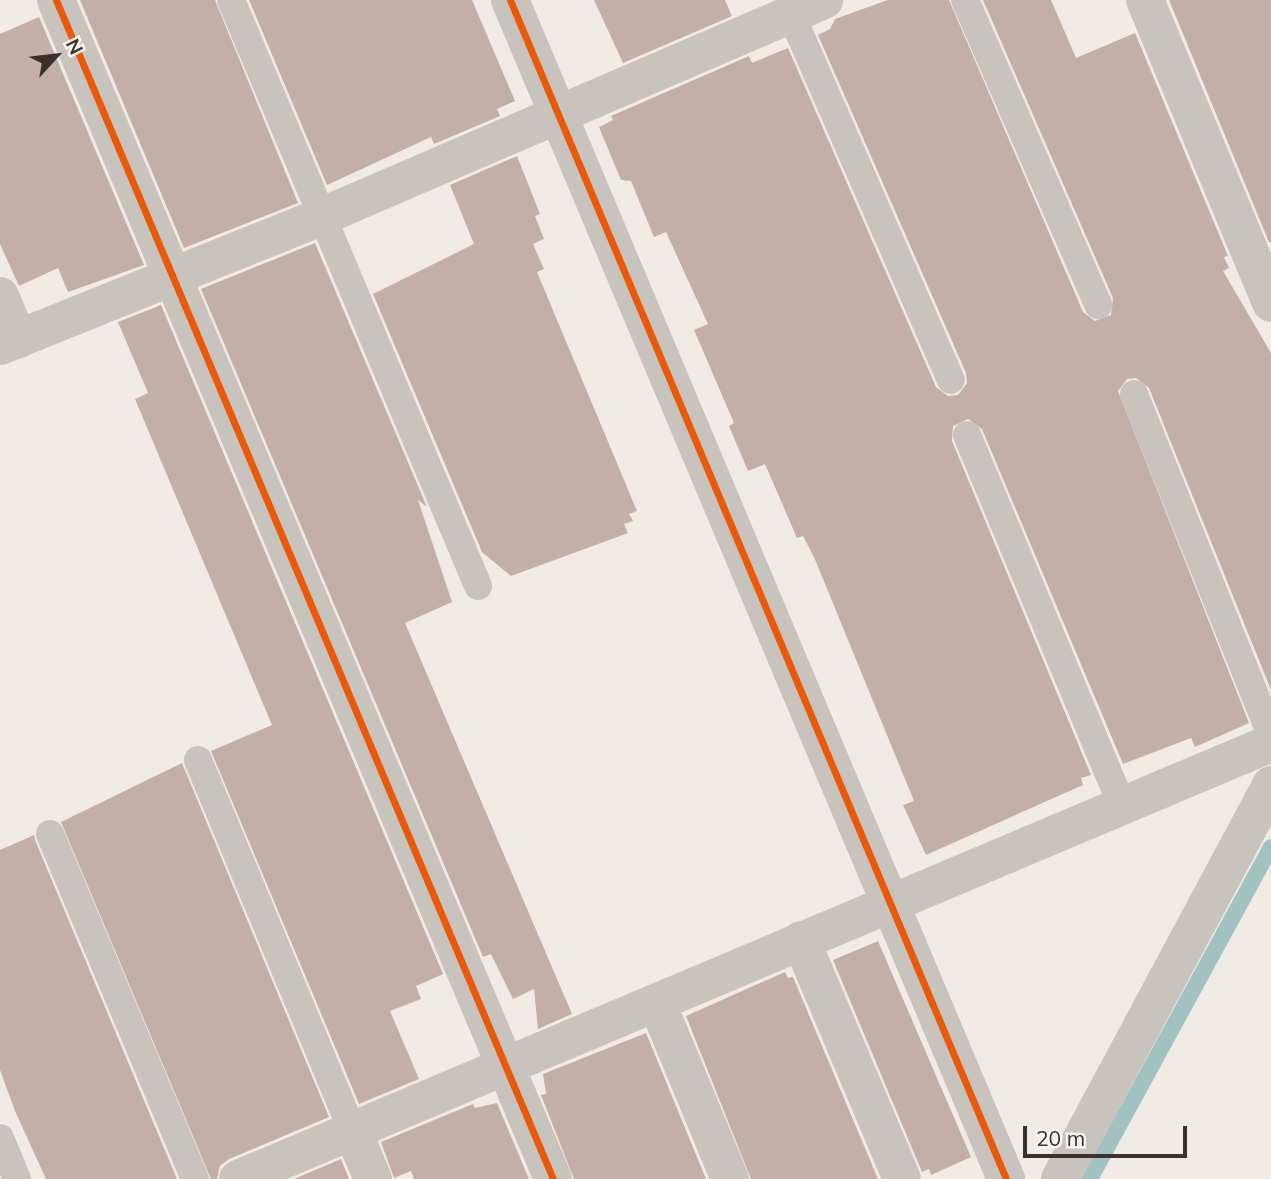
<!DOCTYPE html>
<style>
body{margin:0}
#map{position:relative;width:1271px;height:1179px;overflow:hidden;background:#f0ebe5;font-family:Mulish,sans-serif}
div>[style]{position:absolute}
.stream>*{height:16px;margin:-8px;padding:0 8px;transform-origin:8px;border-radius:8px;background:#a1c2c1}
.building>*{inset:0;background:#c3afa7}
.lane>*{height:28px;margin:-14px;padding:0 14px;transform-origin:14px;border-radius:14px;background:#c9c3be}
.street>*{height:38px;margin:-19px;padding:0 19px;transform-origin:19px;border-radius:19px;background:#c9c3be}
.cycleway>*{height:7px;margin:-3.5px;padding:0 3.5px;transform-origin:3.5px;border-radius:3.5px;background:#e8590c}
span{translate:-50% -50%;white-space:nowrap;text-align:center;line-height:1.15;-webkit-text-stroke:5px #fbf5ee;paint-order:stroke}
.north{position:absolute;left:21px;top:21px;width:70px;height:70px;-webkit-text-stroke:5px #fbf5ee;paint-order:stroke;rotate:63deg;font-size:19px;font-weight:700;line-height:28px;text-align:center;color:#3b302b}
.north::after{content:'';display:block;margin:auto;width:24px;height:32px;background:#3b302b;clip-path:polygon(50% 0,100% 100%,50% 72%,0 100%)}
.scale{position:absolute;left:1023px;top:1126px;width:164px;height:32px;box-sizing:border-box;border:4px solid #3b302b;border-top:0;padding-left:9px;font-size:21px;line-height:24px;white-space:nowrap;color:#3b302b;-webkit-text-stroke:5px #fbf5ee;paint-order:stroke}
</style>
<div id="map">
<div class="stream">
<div style="left:1090px;top:1179px;width:378px;rotate:-61.4deg"></div>
</div>
<div class="building">
<div style="clip-path:polygon(80px 0,215px 0,298px 203px,184px 248px)"></div>
<div style="clip-path:polygon(249px 0,472px 0,515px 101px,497px 109px,500px 116px,434px 144px,431px 137px,327px 185px)"></div>
<div style="clip-path:polygon(594px 0,725px 0,732px 16px,623px 63px)"></div>
<div style="clip-path:polygon(888px 0,949px 0,1083px 312px,1095px 321px,1111px 315px,1113px 298px,983px 0,1051px 0,1076px 58px,1135px 33px,1228px 256px,1224px 257px,1229px 268px,1223px 271px,1271px 353px,1271px 690px,1149px 388px,1136px 378px,1127px 379px,1118px 391px,1249px 723px,1195px 747px,1191px 738px,1123px 764px,982px 429px,968px 419px,953px 426px,952px 441px,1091px 775px,1081px 778px,1083px 785px,926px 855px,903px 805px,914px 801px,814px 557px,803px 536px,797px 538px,765px 464px,748px 471px,729px 426px,734px 423px,694px 330px,708px 324px,666px 232px,654px 237px,631px 181px,621px 180px,599px 127px,613px 120px,611px 116px,749px 56px,752px 63px,788px 48px,936px 387px,948px 396px,958px 395px,967px 383px,966px 373px,818px 35px,830px 29px,835px 19px)"></div>
<div style="clip-path:polygon(1169px 0,1271px 0,1271px 242px,1269px 242px)"></div>
<div style="clip-path:polygon(39px 17px,144px 265px,68px 292px,58px 268px,19px 286px,0 244px,0 34px)"></div>
<div style="clip-path:polygon(517px 156px,540px 214px,535px 216px,544px 239px,533px 244px,544px 269px,537px 272px,637px 511px,629px 514px,633px 521px,624px 524px,628px 533px,511px 576px,482px 552px,373px 294px,474px 244px,450px 185px)"></div>
<div style="clip-path:polygon(315px 243px,427px 507px,418px 500px,452px 602px,405px 623px,572px 1014px,538px 1029px,534px 989px,513px 999px,491px 954px,483px 957px,201px 289px)"></div>
<div style="clip-path:polygon(161px 305px,443px 974px,416px 986px,421px 999px,390px 1011px,419px 1079px,359px 1104px,211px 751px,272px 725px,135px 399px,148px 393px,118px 322px)"></div>
<div style="clip-path:polygon(182px 763px,329px 1117px,229px 1159px,220px 1166px,217px 1179px,211px 1179px,61px 822px)"></div>
<div style="clip-path:polygon(34px 835px,35px 840px,177px 1179px,46px 1179px,15px 1111px,0 1070px,0 850px)"></div>
<div style="clip-path:polygon(878px 941px,971px 1157px,931px 1175px,929px 1169px,922px 1172px,833px 960px)"></div>
<div style="clip-path:polygon(785px 972px,788px 978px,793px 977px,878px 1179px,751px 1179px,686px 1016px)"></div>
<div style="clip-path:polygon(646px 1033px,706px 1179px,574px 1179px,541px 1095px,546px 1094px,543px 1074px)"></div>
<div style="clip-path:polygon(497px 1103px,529px 1179px,414px 1179px,411px 1171px,394px 1178px,381px 1142px,473px 1104px,475px 1108px)"></div>
<div style="clip-path:polygon(341px 1159px,349px 1179px,294px 1179px)"></div>
</div>
<div class="lane">
<div style="left:231px;top:0;width:636px;rotate:67.14deg"></div>
<div style="left:965px;top:0;width:333px;rotate:66.4deg"></div>
<div style="left:791px;top:14px;width:399px;rotate:66.4deg"></div>
<div style="left:1134px;top:394px;width:367px;rotate:68.1deg"></div>
<div style="left:967px;top:435px;width:401px;rotate:67.3deg"></div>
<div style="left:198px;top:760px;width:403px;rotate:67.4deg"></div>
<div style="left:50px;top:834px;width:374px;rotate:67.2deg"></div>
<div style="left:0;top:1138px;width:44px;rotate:67.5deg"></div>
</div>
<div class="street">
<div style="left:56px;top:0;width:1279px;rotate:67.14deg"></div>
<div style="left:510px;top:0;width:1279px;rotate:67.18deg"></div>
<div style="left:1145px;top:0;width:328px;rotate:67.4deg"></div>
<div style="left:0;top:296px;width:47px;rotate:67.3deg"></div>
<div style="left:0;top:346px;width:348px;rotate:-21.9deg"></div>
<div style="left:323px;top:216px;width:546px;rotate:-23.32deg"></div>
<div style="left:801px;top:940px;width:259px;rotate:67.1deg"></div>
<div style="left:657px;top:1003px;width:191px;rotate:67.5deg"></div>
<div style="left:353px;top:1132px;width:51px;rotate:66.9deg"></div>
<div style="left:238px;top:1179px;width:1121px;rotate:-22.88deg"></div>
<div style="left:1060px;top:1179px;width:447px;rotate:-61.8deg"></div>
</div>
<div class="cycleway">
<div style="left:56px;top:0;width:1279px;rotate:67.14deg"></div>
<div style="left:510px;top:0;width:1279px;rotate:67.18deg"></div>
</div>
<div class="north">N</div>
<div class="scale">20 m</div>
</div>
